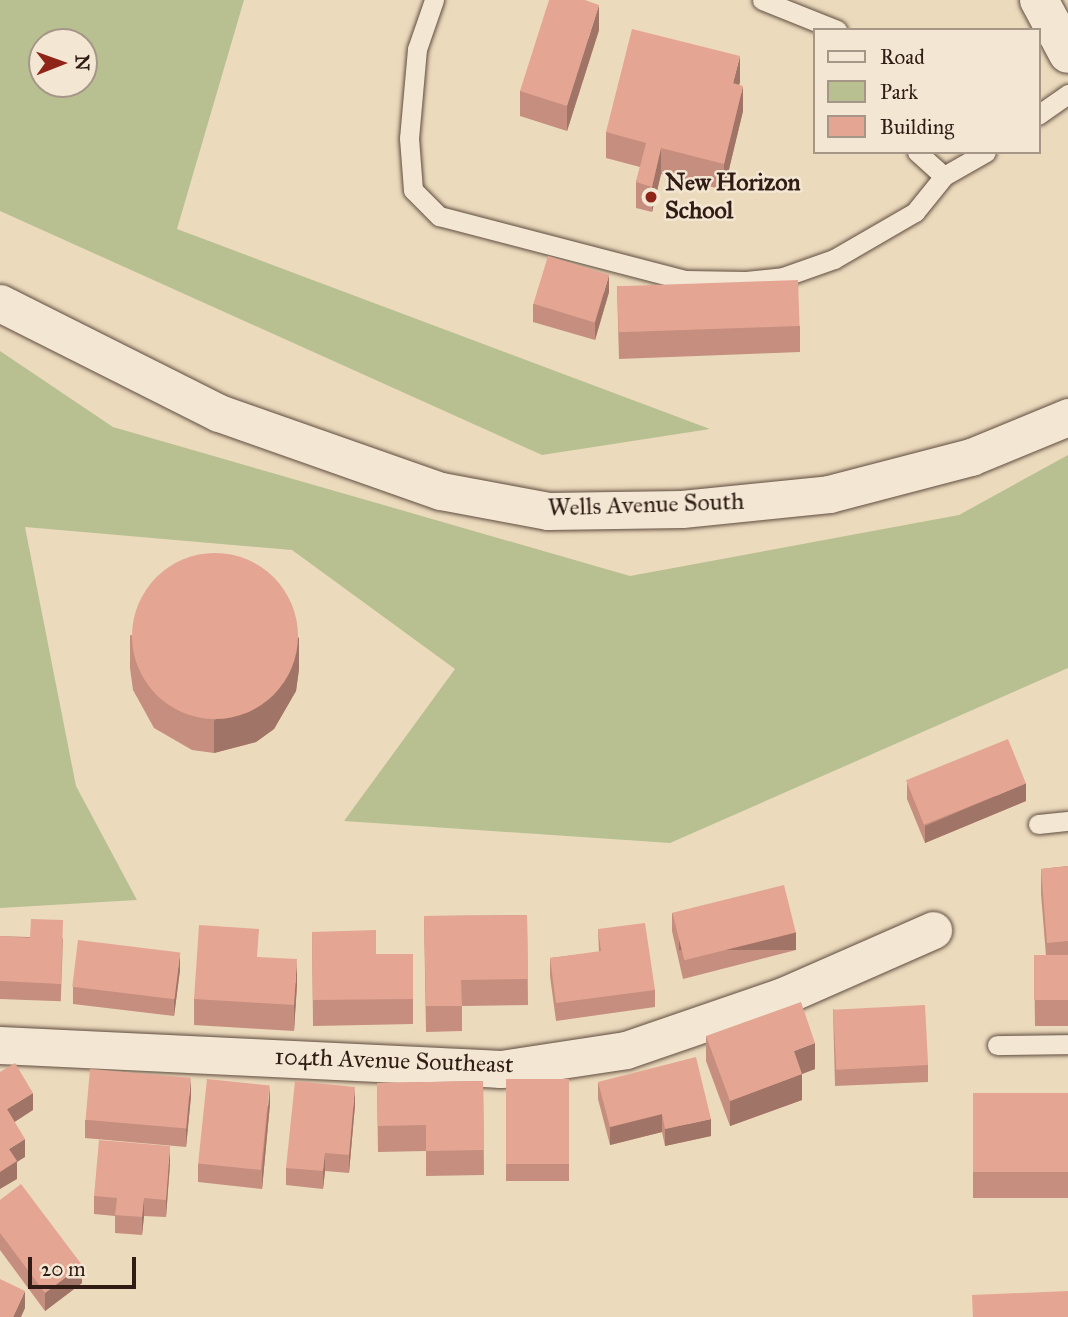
<!DOCTYPE html>
<style>
body{margin:0}
#map{position:relative;width:1068px;height:1317px;overflow:hidden;background:#ecdabd;font-family:"IM FELL Great Primer",serif}
div>[style]{position:absolute}
.green>*{inset:0;background:#b8c091}
.roads{filter:drop-shadow(0 0 2px #5f4c3f) drop-shadow(0 0 2px #5f4c3f)}
.service>*{height:19px;margin:-9.5px;padding:0 9.5px;transform-origin:9.5px;border-radius:9.5px;background:#f3e7d4}
.minor>*{height:37px;margin:-18.5px;padding:0 18.5px;transform-origin:18.5px;border-radius:18.5px;background:#f3e7d4}
.secondary>*{height:38px;margin:-19px;padding:0 19px;transform-origin:19px;border-radius:19px;background:#f3e7d4}
.wall>*{inset:0;background:#c58e7e;transform-origin:0 0}
.shaded-wall>*{inset:0;background:#a07467;transform-origin:0 0}
.building>*{inset:0;background:#e5a593;transform-origin:0 0}
.round{border-radius:50%}
.dots>*{width:19px;height:19px;translate:-50% -50%;box-sizing:border-box;border:4px solid #f3e7d4;border-radius:50%}
span{translate:-50% -50%;white-space:nowrap;text-align:center;line-height:1.15;-webkit-text-stroke:5px #f3e7d4;paint-order:stroke}
.poi-label{font-size:24px;color:#301c15;font-weight:700}
.left{translate:0 -50%;text-align:left}
.street-label{font-size:24px;color:#301c15}
.legend{position:absolute;left:813px;top:28px;width:228px;height:126px;box-sizing:border-box;background:#f3e7d4;border:2px solid #a59688;margin:0;padding:9px 12px;list-style:none;font-size:21px;color:#301c15}
.legend li{display:flex;align-items:center;gap:14px;height:35px}
.legend b{width:35px;border:2px solid #a59688}
.north{position:absolute;left:28px;top:28px;width:70px;height:70px;box-sizing:border-box;background:#f3e7d4;border:2px solid #a59688;border-radius:50%;rotate:89deg;font-size:19px;font-weight:700;line-height:28px;text-align:center;color:#301c15}
.north::after{content:'';display:block;margin:auto;width:24px;height:32px;background:#8f2418;clip-path:polygon(50% 0,100% 100%,50% 72%,0 100%)}
.scale{position:absolute;left:28px;top:1257px;width:108px;height:32px;box-sizing:border-box;border:4px solid #301c15;border-top:0;padding-left:9px;font-size:21px;line-height:24px;white-space:nowrap;color:#301c15;-webkit-text-stroke:5px #f3e7d4;paint-order:stroke}
</style>
<div id="map">
<div class="green">
<div style="clip-path:polygon(evenodd,0 0,244px 0,177px 229px,710px 429px,542px 455px,0 211px,0 0,42px 42px,84px 42px,84px 84px,42px 84px,42px 42px)"></div>
<div style="clip-path:polygon(0 351px,113px 427px,630px 576px,959px 515px,1068px 455px,1068px 668px,670px 843px,344px 821px,455px 669px,292px 550px,25px 527px,76px 786px,137px 900px,0 908px)"></div>
</div>
<div class="roads">
<div class="service">
<div style="left:434px;top:0;width:52px;rotate:109.1deg"></div>
<div style="left:417px;top:49px;width:89px;rotate:95.1deg"></div>
<div style="left:409px;top:138px;width:52px;rotate:85.6deg"></div>
<div style="left:413px;top:190px;width:37px;rotate:45deg"></div>
<div style="left:439px;top:216px;width:254px;rotate:14.6deg"></div>
<div style="left:685px;top:280px;width:61px;rotate:0.9deg"></div>
<div style="left:746px;top:281px;width:37px;rotate:-6deg"></div>
<div style="left:783px;top:277px;width:54px;rotate:-19.4deg"></div>
<div style="left:834px;top:259px;width:94px;rotate:-30.1deg"></div>
<div style="left:915px;top:212px;width:46px;rotate:-51.1deg"></div>
<div style="left:762px;top:0;width:81px;rotate:21.8deg"></div>
<div style="left:1038px;top:115px;width:37px;rotate:-35deg"></div>
<div style="left:917px;top:152px;width:36px;rotate:42deg"></div>
<div style="left:944px;top:176px;width:48px;rotate:-29.7deg"></div>
<div style="left:1038px;top:824px;width:30px;rotate:-6deg"></div>
<div style="left:997px;top:1045px;width:71px;rotate:-0.8deg"></div>
</div>
<div class="minor">
<div style="left:0;top:303px;width:245px;rotate:26.7deg"></div>
<div style="left:219px;top:413px;width:235px;rotate:19.4deg"></div>
<div style="left:441px;top:491px;width:109px;rotate:10.6deg"></div>
<div style="left:548px;top:511px;width:134px;rotate:-0.9deg"></div>
<div style="left:682px;top:509px;width:148px;rotate:-5.8deg"></div>
<div style="left:829px;top:494px;width:147px;rotate:-14.6deg"></div>
<div style="left:971px;top:457px;width:105px;rotate:-22.4deg"></div>
<div style="left:0;top:1045px;width:502px;rotate:2.74deg"></div>
<div style="left:501px;top:1069px;width:126px;rotate:-8.6deg"></div>
<div style="left:626px;top:1050px;width:166px;rotate:-19deg"></div>
<div style="left:783px;top:996px;width:164px;rotate:-23.7deg"></div>
</div>
<div class="secondary">
<div style="left:1039px;top:0;width:61px;rotate:61.8deg"></div>
</div>
</div>
<div class="wall">
<div style="clip-path:polygon(599px 30px,567px 131px,520px 116px,520px 91px)"></div>
<div style="clip-path:polygon(740px 82px,739px 84px,743px 111px,724px 190px,661px 174px,652px 212px,636px 208px,636px 182px,640px 167px,606px 158px,606px 132px)"></div>
<div style="clip-path:polygon(617px 286px,800px 326px,800px 352px,619px 359px)"></div>
<div style="clip-path:polygon(609px 292px,595px 340px,533px 322px,533px 304px)"></div>
<div style="clip-path:polygon(130px 635px,299px 669px,296px 691px,274px 729px,256px 742px,214px 753px,192px 750px,154px 728px,133px 690px,130px 668px)"></div>
<div style="clip-path:polygon(907px 782px,1026px 801px,925px 843px,907px 799px)"></div>
<div style="clip-path:polygon(1068px 866px,1068px 1026px,1035px 1026px,1034px 956px,1046px 956px,1041px 894px,1041px 869px)"></div>
<div style="clip-path:polygon(672px 913px,796px 950px,683px 979px,672px 931px)"></div>
<div style="clip-path:polygon(527px 915px,528px 1005px,462px 1006px,462px 1031px,426px 1032px,424px 916px)"></div>
<div style="clip-path:polygon(598px 929px,655px 990px,655px 1007px,556px 1021px,550px 976px,550px 958px,599px 952px)"></div>
<div style="clip-path:polygon(312px 932px,376px 954px,413px 954px,413px 1024px,313px 1026px)"></div>
<div style="left:0;top:936px;width:63px;height:63px;rotate:2deg"></div>
<div style="clip-path:polygon(259px 957px,297px 984px,294px 1031px,194px 1025px,194px 999px)"></div>
<div style="clip-path:polygon(180px 970px,174px 1016px,73px 1004px,73px 987px)"></div>
<div style="clip-path:polygon(833px 1009px,928px 1065px,928px 1082px,835px 1086px)"></div>
<div style="clip-path:polygon(706px 1036px,815px 1069px,802px 1074px,802px 1100px,730px 1126px,706px 1061px)"></div>
<div style="left:506px;top:1079px;width:63px;height:102px"></div>
<div style="clip-path:polygon(483px 1081px,484px 1175px,426px 1176px,426px 1151px,378px 1152px,377px 1083px)"></div>
<div style="clip-path:polygon(598px 1082px,711px 1136px,665px 1146px,662px 1132px,610px 1145px,598px 1099px)"></div>
<div style="left:1068px;top:1093px;width:105px;height:95px;rotate:90deg"></div>
<div style="clip-path:polygon(191px 1096px,186px 1147px,85px 1138px,85px 1120px)"></div>
<div style="clip-path:polygon(270px 1104px,262px 1189px,198px 1182px,198px 1164px)"></div>
<div style="clip-path:polygon(355px 1105px,349px 1173px,325px 1171px,323px 1189px,286px 1185px,286px 1168px)"></div>
<div style="clip-path:polygon(170px 1163px,166px 1217px,144px 1216px,142px 1235px,115px 1233px,115px 1216px,94px 1214px,94px 1196px)"></div>
<div style="clip-path:polygon(0 1200px,82px 1283px,45px 1311px,0 1250px)"></div>
</div>
<div class="shaded-wall">
<div style="clip-path:polygon(599px 5px,599px 30px,567px 131px,567px 106px)"></div>
<div style="clip-path:polygon(740px 56px,740px 82px,733px 108px,733px 83px)"></div>
<div style="clip-path:polygon(743px 86px,743px 111px,724px 190px,724px 164px)"></div>
<div style="clip-path:polygon(661px 148px,661px 174px,652px 212px,652px 187px)"></div>
<div style="clip-path:polygon(609px 275px,609px 292px,595px 340px,595px 323px)"></div>
<div style="clip-path:polygon(299px 637px,299px 669px,296px 691px,274px 729px,256px 742px,214px 753px,214px 721px)"></div>
<div style="clip-path:polygon(1026px 783px,1026px 801px,925px 843px,925px 826px)"></div>
<div style="left:796px;top:932px;width:18px;height:117px;rotate:90deg"></div>
<div style="clip-path:polygon(180px 953px,180px 970px,174px 1016px,174px 999px)"></div>
<div style="clip-path:polygon(297px 959px,297px 984px,294px 1031px,294px 1005px)"></div>
<div style="clip-path:polygon(815px 1043px,815px 1069px,794px 1077px,794px 1051px)"></div>
<div style="clip-path:polygon(802px 1074px,802px 1100px,730px 1126px,730px 1101px)"></div>
<div style="clip-path:polygon(191px 1078px,191px 1096px,186px 1147px,186px 1130px)"></div>
<div style="clip-path:polygon(270px 1086px,270px 1104px,262px 1189px,262px 1171px)"></div>
<div style="clip-path:polygon(355px 1087px,355px 1105px,349px 1173px,349px 1155px)"></div>
<div style="clip-path:polygon(33px 1093px,33px 1110px,7px 1127px,7px 1109px)"></div>
<div style="clip-path:polygon(662px 1114px,662px 1132px,610px 1145px,610px 1127px)"></div>
<div style="clip-path:polygon(711px 1119px,711px 1136px,665px 1146px,665px 1129px)"></div>
<div style="clip-path:polygon(25px 1139px,25px 1157px,17px 1162px,17px 1179px,0 1189px,0 1172px,9px 1149px)"></div>
<div style="clip-path:polygon(170px 1146px,170px 1163px,166px 1217px,166px 1200px)"></div>
<div style="clip-path:polygon(325px 1153px,325px 1171px,323px 1189px,323px 1171px)"></div>
<div style="clip-path:polygon(144px 1198px,144px 1216px,142px 1235px,142px 1217px)"></div>
<div style="clip-path:polygon(82px 1265px,82px 1283px,45px 1311px,45px 1293px)"></div>
<div style="clip-path:polygon(25px 1291px,25px 1308px,21px 1317px,13px 1317px)"></div>
</div>
<div class="building">
<div style="clip-path:polygon(549px 0,585px 0,599px 5px,567px 106px,520px 91px)"></div>
<div style="clip-path:polygon(632px 29px,740px 56px,733px 83px,743px 86px,724px 164px,661px 148px,652px 187px,636px 182px,646px 143px,606px 132px)"></div>
<div style="left:548px;top:256px;width:64px;height:50px;rotate:17deg"></div>
<div style="left:798px;top:280px;width:46px;height:181px;rotate:88deg"></div>
<div class="round" style="left:132px;top:553px;width:166px;height:166px"></div>
<div style="left:1008px;top:739px;width:48px;height:110px;rotate:68deg"></div>
<div style="clip-path:polygon(1068px 866px,1068px 941px,1047px 943px,1041px 869px)"></div>
<div style="left:784px;top:885px;width:49px;height:115px;rotate:76deg"></div>
<div style="clip-path:polygon(527px 915px,528px 979px,461px 980px,462px 1006px,426px 1006px,424px 916px)"></div>
<div style="clip-path:polygon(31px 919px,63px 920px,61px 984px,0 981px,0 936px,30px 938px)"></div>
<div style="clip-path:polygon(645px 923px,655px 990px,556px 1003px,550px 958px,601px 951px,598px 929px)"></div>
<div style="clip-path:polygon(199px 925px,259px 929px,257px 957px,297px 959px,294px 1005px,194px 999px)"></div>
<div style="clip-path:polygon(376px 930px,376px 954px,413px 954px,413px 999px,313px 1000px,312px 932px)"></div>
<div style="left:78px;top:940px;width:103px;height:47px;rotate:7deg"></div>
<div style="left:1068px;top:955px;width:45px;height:34px;rotate:90deg"></div>
<div style="clip-path:polygon(801px 1002px,815px 1043px,794px 1051px,802px 1074px,730px 1101px,706px 1036px)"></div>
<div style="left:925px;top:1005px;width:60px;height:92px;rotate:87deg"></div>
<div style="clip-path:polygon(696px 1057px,711px 1119px,665px 1129px,662px 1114px,610px 1127px,598px 1082px)"></div>
<div style="clip-path:polygon(15px 1063px,33px 1093px,7px 1109px,25px 1139px,9px 1149px,17px 1161px,0 1172px,0 1072px)"></div>
<div style="left:90px;top:1069px;width:101px;height:51px;rotate:5deg"></div>
<div style="left:207px;top:1079px;width:63px;height:85px;rotate:6deg"></div>
<div style="left:506px;top:1079px;width:63px;height:85px"></div>
<div style="clip-path:polygon(295px 1081px,355px 1087px,349px 1155px,325px 1153px,323px 1171px,286px 1168px)"></div>
<div style="clip-path:polygon(483px 1081px,484px 1150px,426px 1151px,426px 1125px,378px 1126px,377px 1083px)"></div>
<div style="left:1068px;top:1093px;width:79px;height:95px;rotate:90deg"></div>
<div style="clip-path:polygon(99px 1140px,170px 1146px,166px 1200px,144px 1198px,142px 1217px,115px 1215px,117px 1198px,94px 1196px)"></div>
<div style="clip-path:polygon(21px 1184px,82px 1265px,45px 1293px,0 1233px,0 1200px)"></div>
<div style="clip-path:polygon(0 1279px,25px 1291px,13px 1317px,0 1317px)"></div>
<div style="clip-path:polygon(1068px 1291px,1068px 1317px,973px 1317px,972px 1295px)"></div>
</div>
<div class="dots">
<div style="left:651px;top:197px;background:#8f2418"></div>
</div>
<div class="poi-label">
<span class="left" style="left:665px;top:197px">New Horizon<br>School</span>
</div>
<div class="street-label">
<span style="left:646px;top:505px;rotate:-2deg">Wells Avenue South</span>
<span style="left:394px;top:1061px;rotate:2deg">104th Avenue Southeast</span>
</div>
<ul class="legend">
<li><b style="height:9px;background:#f3e7d4"></b>Road</li>
<li><b style="height:19px;background:#b8c091"></b>Park</li>
<li><b style="height:19px;background:#e5a593"></b>Building</li>
</ul>
<div class="north">N</div>
<div class="scale">20 m</div>
</div>
